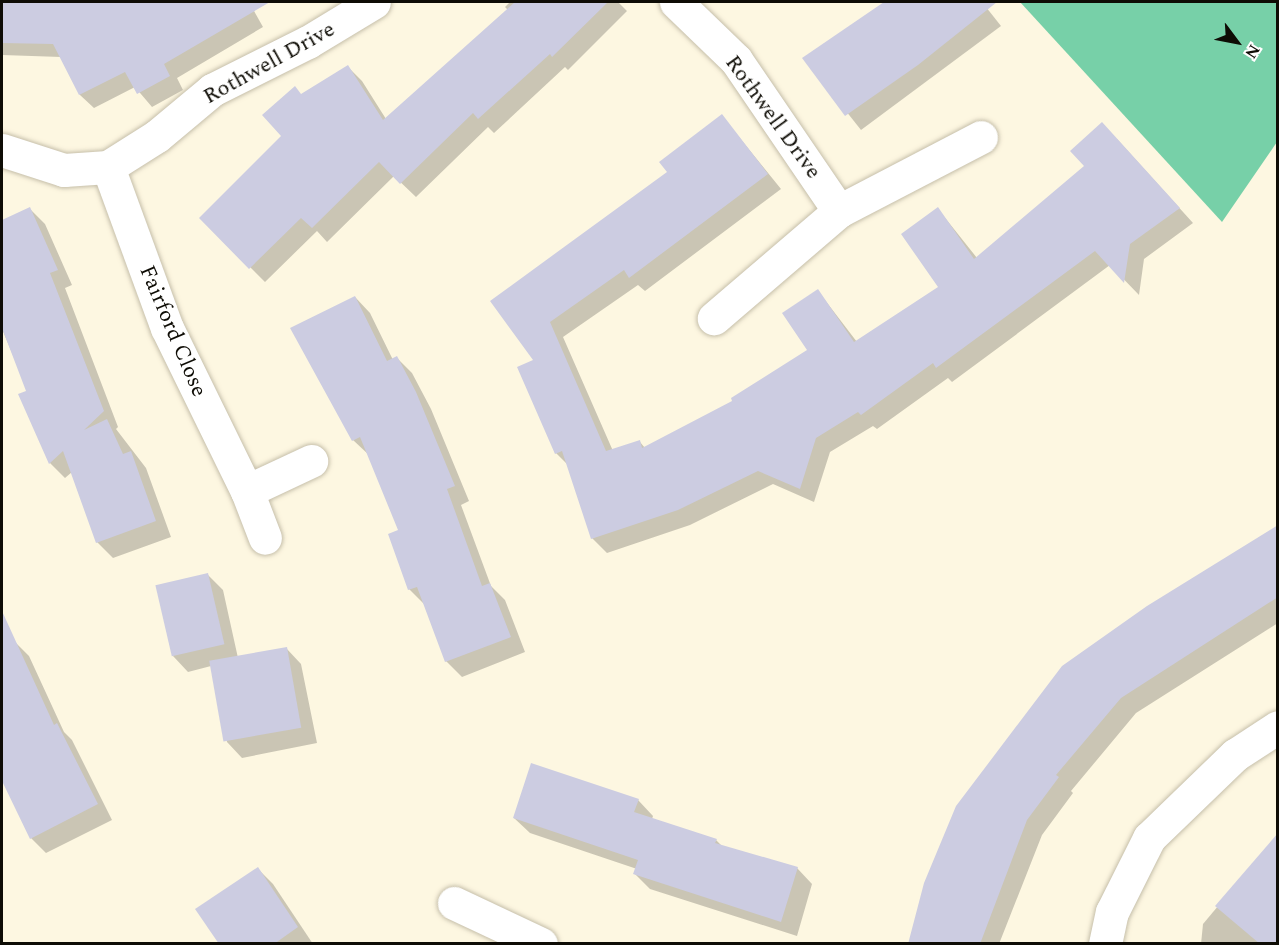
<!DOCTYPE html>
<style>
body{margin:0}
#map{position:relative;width:1279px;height:945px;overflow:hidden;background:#fdf7e1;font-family:Spectral,serif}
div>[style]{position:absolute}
.forest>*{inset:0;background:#77d0a8}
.shadow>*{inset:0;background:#0003}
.building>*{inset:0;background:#cccce1;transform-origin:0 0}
.roads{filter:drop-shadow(0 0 2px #c6bfaa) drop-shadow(0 0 2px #c6bfaa)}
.street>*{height:33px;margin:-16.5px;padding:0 16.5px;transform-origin:16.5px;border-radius:16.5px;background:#fff}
span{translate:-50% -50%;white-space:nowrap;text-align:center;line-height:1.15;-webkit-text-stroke:6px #fff;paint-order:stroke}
.street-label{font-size:22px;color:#0e0c05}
.frame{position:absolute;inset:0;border:3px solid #0e0c05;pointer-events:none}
.north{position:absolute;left:1207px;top:12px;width:60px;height:60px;-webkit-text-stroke:4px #fff;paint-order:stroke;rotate:122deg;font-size:16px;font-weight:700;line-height:24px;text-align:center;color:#0e0c05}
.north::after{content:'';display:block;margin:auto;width:21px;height:27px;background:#0e0c05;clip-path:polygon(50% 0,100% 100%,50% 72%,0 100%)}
</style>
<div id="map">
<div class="forest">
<div style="clip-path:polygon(1020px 2px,1277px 2px,1277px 142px,1222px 222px)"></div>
</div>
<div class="shadow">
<div style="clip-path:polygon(2px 2px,249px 2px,263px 27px,177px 78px,183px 90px,152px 107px,135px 87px,94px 108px,80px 95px,61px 57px,2px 55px)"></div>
<div style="clip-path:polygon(510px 2px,618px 2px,627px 11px,568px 70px,565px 67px,494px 133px,488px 127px,416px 197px,394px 176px,327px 242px,317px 231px,265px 282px,201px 218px,283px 136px,302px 95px,348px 67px,362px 81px,386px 119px,508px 10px,505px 7px)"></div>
<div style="clip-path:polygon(886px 2px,982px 2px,1001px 26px,861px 130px,804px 58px)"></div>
<div style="clip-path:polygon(722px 116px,781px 189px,645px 291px,638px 285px,563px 337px,613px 451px,640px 442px,645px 448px,734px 401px,809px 351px,818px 291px,857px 342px,940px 288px,938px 209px,977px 258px,1117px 139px,1193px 223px,1144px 259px,1139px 295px,1110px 265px,952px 382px,948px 378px,877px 429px,873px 426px,830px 452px,814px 502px,773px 484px,690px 525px,607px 553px,592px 538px,568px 465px,556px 453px,535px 361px,492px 301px,669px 172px)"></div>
<div style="clip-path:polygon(30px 209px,45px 224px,72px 285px,65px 288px,118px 427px,116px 429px,146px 468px,171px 537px,113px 558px,97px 542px,72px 472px,65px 478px,50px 463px,20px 395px,28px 391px,2px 329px,2px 221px)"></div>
<div style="clip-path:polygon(355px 297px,370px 313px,393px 360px,397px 358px,412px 373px,431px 409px,469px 501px,461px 505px,491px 586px,505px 600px,525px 652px,462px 677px,446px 661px,425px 605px,409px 589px,400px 531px,370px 456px,353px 440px)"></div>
<div style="clip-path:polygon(1278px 527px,1278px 623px,1136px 713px,1071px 791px,1073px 793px,1042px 835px,999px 944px,910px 944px,925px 884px)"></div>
<div style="clip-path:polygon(208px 575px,223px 590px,238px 658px,286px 648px,301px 664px,317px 743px,242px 758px,227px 742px,211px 666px,188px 672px,173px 656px)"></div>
<div style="clip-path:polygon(14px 641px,29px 656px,64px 732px,72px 740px,112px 820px,46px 853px,31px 838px,2px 773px,2px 646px)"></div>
<div style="clip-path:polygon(638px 800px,653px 816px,652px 819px,716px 840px,722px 846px,797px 868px,812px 884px,797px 936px,650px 889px,635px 874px,637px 869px,530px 833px,514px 818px)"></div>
<div style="clip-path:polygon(1270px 844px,1278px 944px,1201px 944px,1203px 924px)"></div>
<div style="clip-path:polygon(258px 869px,273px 884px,313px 944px,222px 944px)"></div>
</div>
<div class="building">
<div style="clip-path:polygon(2px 2px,270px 2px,164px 64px,170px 76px,137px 94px,125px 72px,79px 95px,53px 44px,2px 43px)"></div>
<div style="clip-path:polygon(515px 2px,608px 2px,552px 57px,550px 54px,478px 119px,473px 113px,400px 184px,379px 162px,312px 228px,301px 218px,249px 269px,199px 218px,281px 136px,262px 115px,295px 86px,301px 94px,348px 65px,383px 120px)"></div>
<div style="clip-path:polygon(884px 2px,997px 2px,918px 65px,845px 116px,802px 58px)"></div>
<div style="clip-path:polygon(722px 114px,768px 174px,629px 278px,624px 270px,550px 322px,606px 451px,640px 440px,642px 448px,732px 401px,731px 398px,807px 350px,782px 313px,818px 289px,854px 342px,938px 287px,901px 234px,938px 207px,974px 259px,1084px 166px,1070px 151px,1102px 122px,1180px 208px,1130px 244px,1124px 283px,1095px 251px,936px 368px,933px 363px,861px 415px,858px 412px,816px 438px,800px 489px,758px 471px,678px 510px,591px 539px,562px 451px,555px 454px,517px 367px,533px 360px,490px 301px,667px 172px,659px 162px)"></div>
<div style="clip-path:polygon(30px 207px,58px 270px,50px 273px,104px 411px,84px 430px,107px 419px,123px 454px,131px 451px,156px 521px,96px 543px,63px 451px,49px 464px,18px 394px,26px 391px,2px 328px,2px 220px)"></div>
<div style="clip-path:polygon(355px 296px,387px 361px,397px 356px,416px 392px,455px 486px,447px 489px,482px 586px,490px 583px,511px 637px,445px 662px,417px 587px,408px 590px,388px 534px,398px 530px,360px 437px,352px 441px,290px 328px)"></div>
<div style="clip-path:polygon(1278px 525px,1278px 597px,1121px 698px,1056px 775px,1059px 777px,1027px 820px,980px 944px,908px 944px,924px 883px,956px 806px,1062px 666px,1147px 606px)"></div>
<div style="left:208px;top:573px;width:73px;height:54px;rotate:77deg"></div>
<div style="clip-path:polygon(2px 611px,54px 725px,57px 723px,98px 804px,30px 839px,2px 781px)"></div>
<div style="left:287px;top:647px;width:82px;height:79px;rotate:80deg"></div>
<div style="clip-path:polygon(531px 763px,639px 799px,634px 812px,717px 839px,715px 843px,798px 867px,781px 922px,633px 874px,638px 860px,513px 818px)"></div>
<div style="clip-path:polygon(1278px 833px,1278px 944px,1260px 944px,1215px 906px)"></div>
<div style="clip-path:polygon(258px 867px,298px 927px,274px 944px,219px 944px,195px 909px)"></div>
</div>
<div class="roads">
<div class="street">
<div style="left:676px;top:2px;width:83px;rotate:44deg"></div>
<div style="left:736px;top:60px;width:183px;rotate:55.7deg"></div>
<div style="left:839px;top:211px;width:165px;rotate:139.4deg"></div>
<div style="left:2px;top:150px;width:65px;rotate:17.9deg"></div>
<div style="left:64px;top:170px;width:44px;rotate:-3.9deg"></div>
<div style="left:108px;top:167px;width:58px;rotate:-32.3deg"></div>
<div style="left:157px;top:136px;width:72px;rotate:-39.9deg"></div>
<div style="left:212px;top:90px;width:107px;rotate:-26.6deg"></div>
<div style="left:308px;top:42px;width:77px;rotate:-31.2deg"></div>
<div style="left:108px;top:167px;width:171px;rotate:69.9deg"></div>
<div style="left:167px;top:328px;width:182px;rotate:63.9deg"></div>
<div style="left:247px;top:491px;width:50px;rotate:69deg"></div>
<div style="left:839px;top:211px;width:160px;rotate:-27.5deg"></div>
<div style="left:247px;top:491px;width:71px;rotate:-25.1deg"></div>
<div style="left:454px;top:903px;width:96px;rotate:25.2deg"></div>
<div style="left:1105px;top:944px;width:33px;rotate:-78deg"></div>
<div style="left:1112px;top:912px;width:83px;rotate:-63.4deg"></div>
<div style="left:1149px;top:838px;width:120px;rotate:-44deg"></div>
<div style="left:1235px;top:755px;width:51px;rotate:-33.1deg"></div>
</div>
</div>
<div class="street-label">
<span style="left:269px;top:63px;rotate:-29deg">Rothwell Drive</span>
<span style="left:773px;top:117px;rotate:54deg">Rothwell Drive</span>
<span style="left:173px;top:331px;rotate:67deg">Fairford Close</span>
</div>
<div class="frame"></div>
<div class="north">N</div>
</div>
